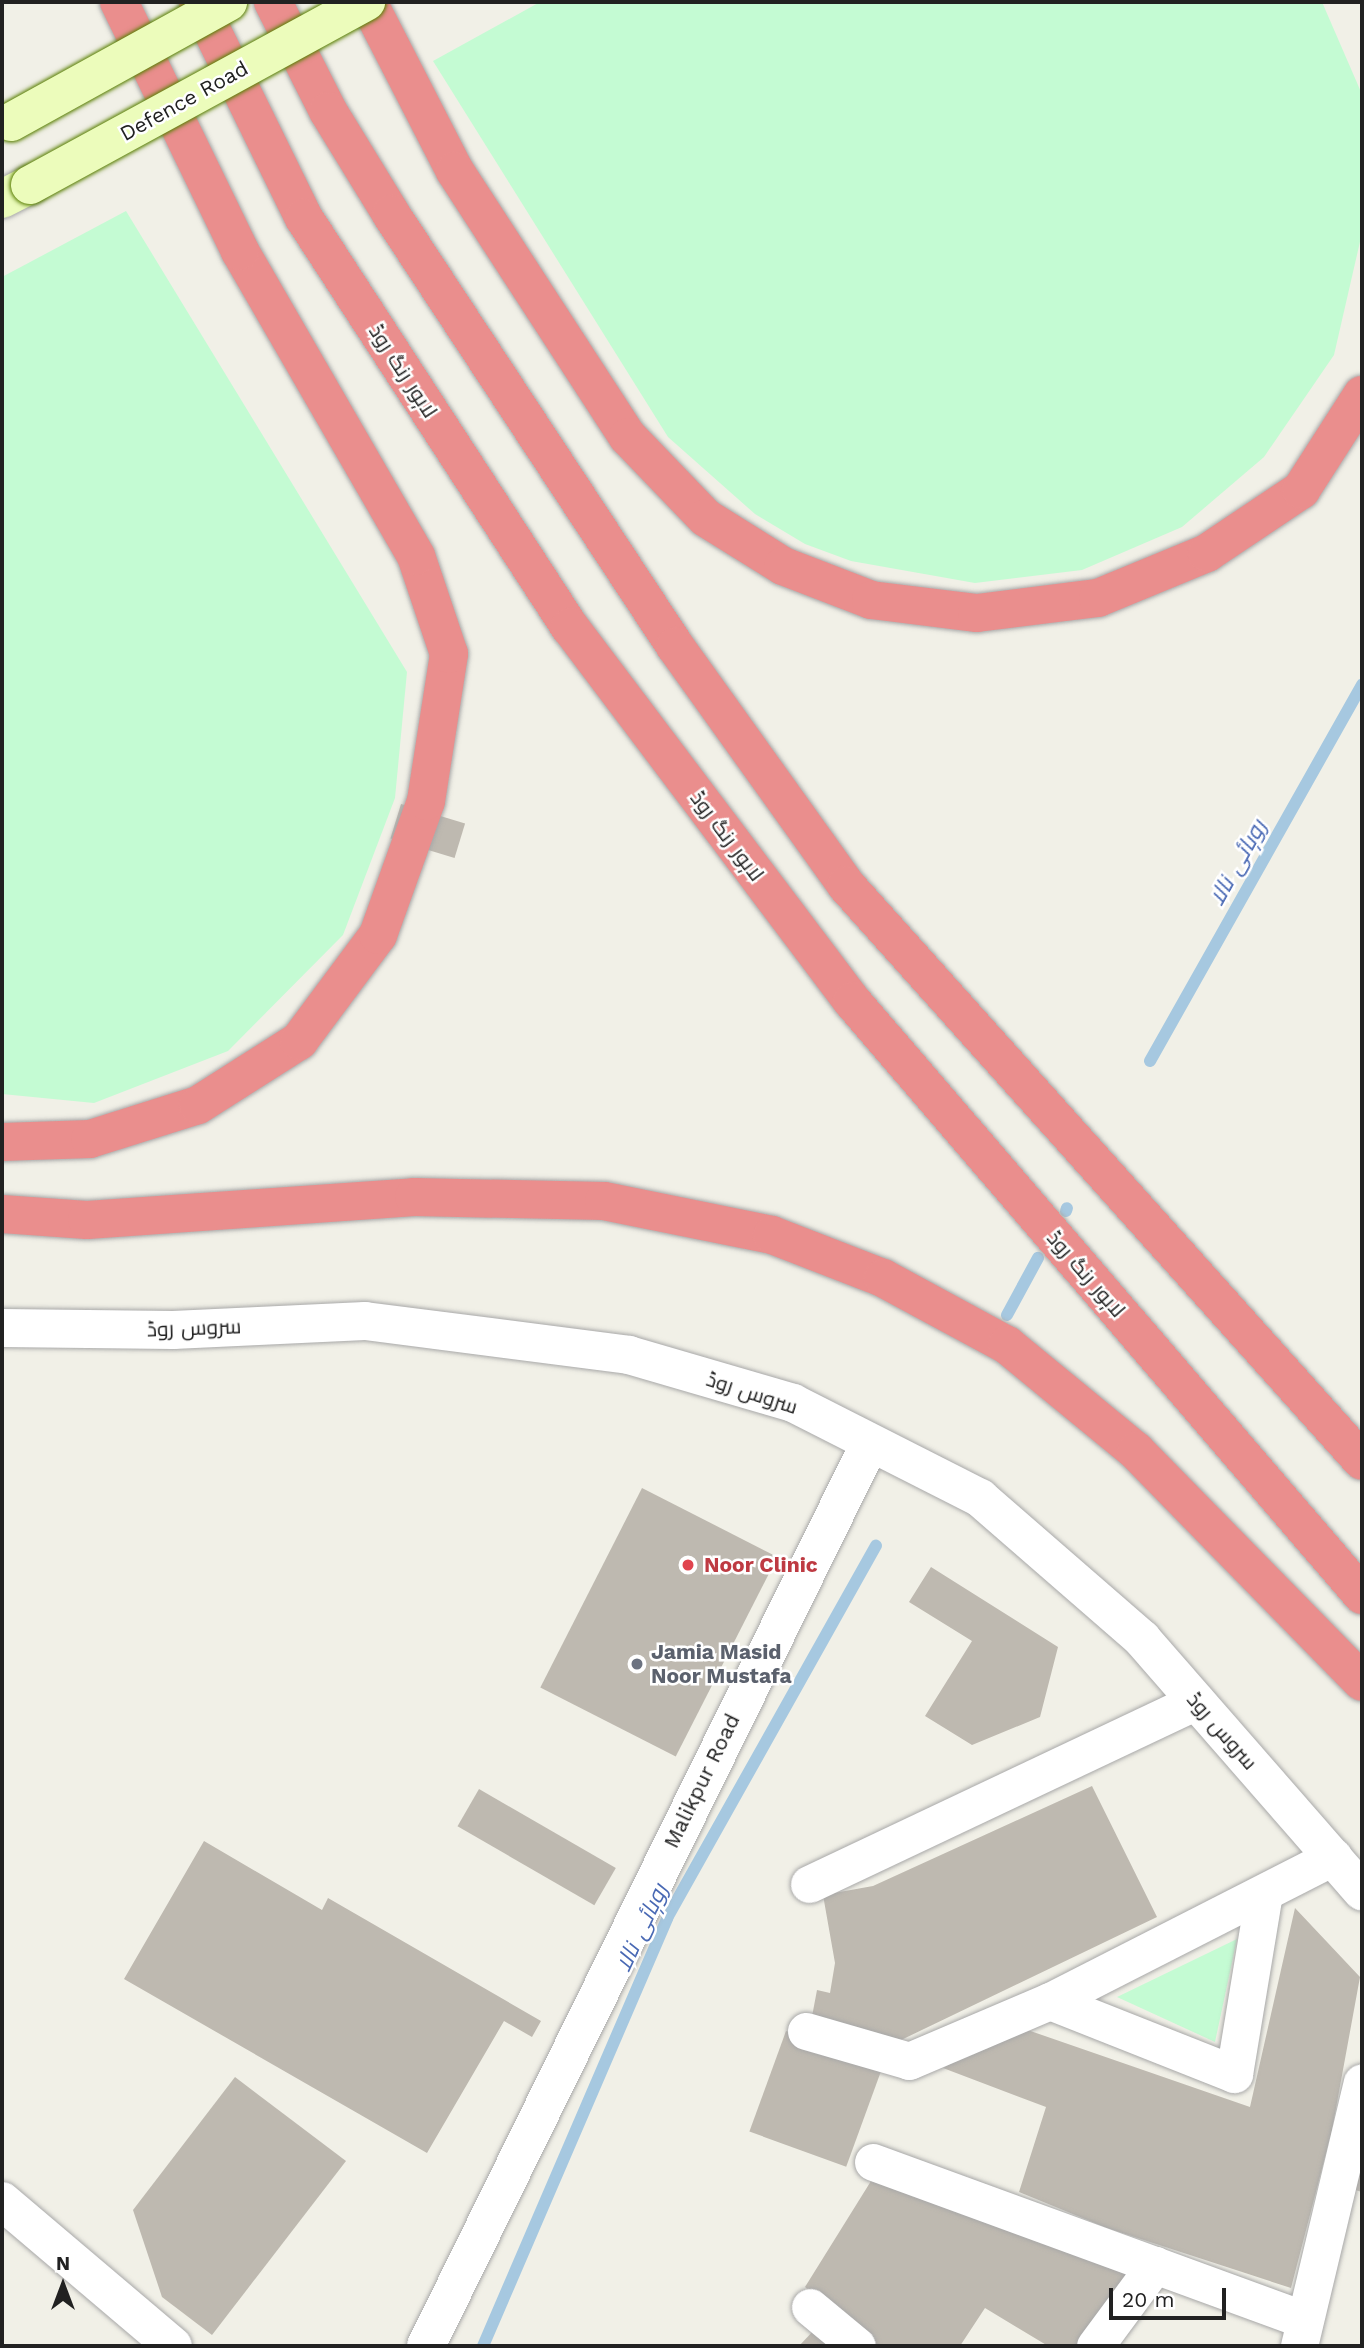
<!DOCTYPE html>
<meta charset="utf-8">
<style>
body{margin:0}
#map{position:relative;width:1364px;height:2348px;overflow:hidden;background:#f1f0e7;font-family:"Work Sans",Cairo,sans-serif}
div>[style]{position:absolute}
.park>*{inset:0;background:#c4fbd3}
.stream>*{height:12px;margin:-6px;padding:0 6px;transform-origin:6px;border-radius:6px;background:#a6c8e0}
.building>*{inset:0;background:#beb9b0;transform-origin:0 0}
.roads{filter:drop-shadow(0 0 2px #a8a8a8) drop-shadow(0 0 2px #a8a8a8)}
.minor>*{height:37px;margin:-18.5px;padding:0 18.5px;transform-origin:18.5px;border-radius:18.5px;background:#fff}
.tertiary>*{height:38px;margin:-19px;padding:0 19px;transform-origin:19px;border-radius:19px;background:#fff}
.secondary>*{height:38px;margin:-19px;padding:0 19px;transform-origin:19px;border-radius:19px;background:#ecfcbb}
.motorway>*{height:38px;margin:-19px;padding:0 19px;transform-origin:19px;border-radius:19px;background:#ea8e8d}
.bridges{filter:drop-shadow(0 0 2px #587e01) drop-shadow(0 0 2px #587e01)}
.secondary-bridge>*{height:38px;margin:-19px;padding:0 19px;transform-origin:19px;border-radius:19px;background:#ecfcbb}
.dots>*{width:19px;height:19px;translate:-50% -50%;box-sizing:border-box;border:4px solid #fff;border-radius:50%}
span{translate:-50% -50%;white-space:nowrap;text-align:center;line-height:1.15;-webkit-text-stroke:5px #fff;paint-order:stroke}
.street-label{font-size:21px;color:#212121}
.health-label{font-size:21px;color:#be3a42;font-weight:700}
.left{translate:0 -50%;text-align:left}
.worship-label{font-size:21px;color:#5b616d;font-weight:700}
.water-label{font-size:23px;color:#4969b4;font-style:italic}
.frame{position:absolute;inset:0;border:4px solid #212121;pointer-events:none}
.north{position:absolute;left:28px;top:2250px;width:70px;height:70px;-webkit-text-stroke:5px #fff;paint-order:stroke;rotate:0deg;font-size:19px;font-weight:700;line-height:28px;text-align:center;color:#212121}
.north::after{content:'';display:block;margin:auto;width:24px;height:32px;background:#212121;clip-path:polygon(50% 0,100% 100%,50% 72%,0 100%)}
.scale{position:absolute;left:1109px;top:2288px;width:117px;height:32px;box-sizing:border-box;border:4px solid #212121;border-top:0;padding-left:9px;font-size:21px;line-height:24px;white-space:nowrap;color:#212121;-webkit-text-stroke:5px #fff;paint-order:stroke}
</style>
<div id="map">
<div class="park">
<div style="clip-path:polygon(540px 2px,1322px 2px,1361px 92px,1362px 134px,1362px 233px,1334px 355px,1264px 457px,1182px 527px,1082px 570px,975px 583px,851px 561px,805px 544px,755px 514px,668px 437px,433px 61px)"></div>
<div style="clip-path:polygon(126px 211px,407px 672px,395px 798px,343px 935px,228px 1051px,94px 1103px,2px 1094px,2px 277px)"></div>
<div style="clip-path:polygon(1237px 1939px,1215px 2042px,1117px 1997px)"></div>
</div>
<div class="stream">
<div style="left:1150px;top:1061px;width:432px;rotate:-60.6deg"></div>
<div style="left:1066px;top:1211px;width:3px;rotate:-72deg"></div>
<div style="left:1007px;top:1315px;width:65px;rotate:-61.5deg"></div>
<div style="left:483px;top:2346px;width:466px;rotate:-66.7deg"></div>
<div style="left:667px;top:1918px;width:427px;rotate:-60.7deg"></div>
</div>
<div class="building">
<div style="left:401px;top:804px;width:67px;height:36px;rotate:17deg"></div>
<div style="left:642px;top:1488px;width:152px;height:224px;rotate:27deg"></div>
<div style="clip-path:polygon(931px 1567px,1058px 1647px,1040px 1717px,972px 1745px,925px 1716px,972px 1641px,909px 1602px)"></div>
<div style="clip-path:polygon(1092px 1786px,1157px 1917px,899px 2041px,810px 2027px,817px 1990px,830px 1993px,835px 1963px,823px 1895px,873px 1886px)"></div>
<div style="left:479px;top:1789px;width:158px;height:43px;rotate:30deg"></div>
<div style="clip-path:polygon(204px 1841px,322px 1910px,328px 1898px,541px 2021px,532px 2037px,504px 2021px,427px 2153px,124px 1979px)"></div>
<div style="clip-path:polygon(1295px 1908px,1360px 1977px,1332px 2130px,1291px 2288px,1107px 2228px,1019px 2192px,1046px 2107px,943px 2068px,1016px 2026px,1250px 2107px)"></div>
<div style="left:786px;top:2031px;width:103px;height:107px;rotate:20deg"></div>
<div style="clip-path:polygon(235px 2077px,346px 2161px,212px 2335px,162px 2297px,133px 2210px)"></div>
<div style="clip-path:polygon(1362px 2136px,1362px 2192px,1345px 2187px)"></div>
<div style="clip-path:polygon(876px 2173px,1133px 2273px,1080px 2346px,1048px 2346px,985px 2308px,960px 2346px,879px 2346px,805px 2287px)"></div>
<div style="clip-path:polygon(815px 2329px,837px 2346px,799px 2346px)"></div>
</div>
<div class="roads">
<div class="minor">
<div style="left:809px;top:1884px;width:428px;rotate:-25.3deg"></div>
<div style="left:1050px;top:2001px;width:198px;rotate:21.6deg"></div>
<div style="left:1234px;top:2074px;width:183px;rotate:-80.6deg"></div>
<div style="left:806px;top:2031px;width:107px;rotate:16.2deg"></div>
<div style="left:909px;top:2061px;width:153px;rotate:-23.1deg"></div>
<div style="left:1050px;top:2001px;width:318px;rotate:-27deg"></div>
<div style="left:873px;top:2162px;width:459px;rotate:20.1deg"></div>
<div style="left:810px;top:2307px;width:61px;rotate:39.7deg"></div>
<div style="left:1095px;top:2346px;width:101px;rotate:-53.5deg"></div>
<div style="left:1299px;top:2346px;width:271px;rotate:-76.6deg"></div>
</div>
<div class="tertiary">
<div style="left:2px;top:1328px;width:171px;rotate:0.7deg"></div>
<div style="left:173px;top:1330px;width:192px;rotate:-2.7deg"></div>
<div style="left:365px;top:1321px;width:266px;rotate:7.3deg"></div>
<div style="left:629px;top:1355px;width:171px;rotate:16.3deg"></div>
<div style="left:793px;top:1403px;width:210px;rotate:26.9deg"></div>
<div style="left:980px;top:1498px;width:215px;rotate:41deg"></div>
<div style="left:1142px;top:1639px;width:335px;rotate:48.9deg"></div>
<div style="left:2px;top:2201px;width:224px;rotate:40.3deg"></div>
<div style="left:426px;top:2346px;width:1006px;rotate:-63.82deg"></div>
</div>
<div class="secondary">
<div style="left:2px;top:199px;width:31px;rotate:-27deg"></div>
</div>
<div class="motorway">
<div style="left:198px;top:2px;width:241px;rotate:63.9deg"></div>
<div style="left:304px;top:218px;width:488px;rotate:57deg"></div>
<div style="left:570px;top:627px;width:468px;rotate:53deg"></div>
<div style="left:852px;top:1001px;width:783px;rotate:49.35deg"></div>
<div style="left:273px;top:2px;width:122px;rotate:63.2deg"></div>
<div style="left:328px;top:111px;width:121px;rotate:58.5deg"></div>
<div style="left:391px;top:214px;width:517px;rotate:56.68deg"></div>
<div style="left:675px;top:646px;width:294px;rotate:54.4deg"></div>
<div style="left:846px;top:885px;width:773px;rotate:48.14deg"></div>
<div style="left:368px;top:2px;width:190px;rotate:62.8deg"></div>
<div style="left:455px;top:171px;width:317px;rotate:57deg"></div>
<div style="left:628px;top:437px;width:112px;rotate:46.1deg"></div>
<div style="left:706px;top:518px;width:91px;rotate:31.9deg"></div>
<div style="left:783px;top:566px;width:94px;rotate:21.1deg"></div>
<div style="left:871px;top:600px;width:107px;rotate:7deg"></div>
<div style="left:977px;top:613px;width:122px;rotate:-7.1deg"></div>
<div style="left:1098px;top:598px;width:118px;rotate:-22.4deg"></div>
<div style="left:1207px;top:553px;width:113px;rotate:-33.8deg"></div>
<div style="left:1301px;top:490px;width:113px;rotate:-57.3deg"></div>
<div style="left:2px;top:1142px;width:88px;rotate:-2deg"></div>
<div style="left:90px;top:1139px;width:113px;rotate:-17.5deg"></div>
<div style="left:198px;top:1105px;width:120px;rotate:-32.4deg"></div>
<div style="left:299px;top:1041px;width:132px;rotate:-53.3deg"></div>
<div style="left:378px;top:935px;width:142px;rotate:-70.3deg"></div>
<div style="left:426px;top:801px;width:149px;rotate:-81.1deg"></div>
<div style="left:449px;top:654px;width:103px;rotate:-108.6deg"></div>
<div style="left:416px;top:556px;width:352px;rotate:-120deg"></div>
<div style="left:240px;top:251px;width:277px;rotate:-115.9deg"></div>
<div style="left:2px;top:1214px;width:85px;rotate:4deg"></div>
<div style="left:87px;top:1220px;width:328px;rotate:-4deg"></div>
<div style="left:414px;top:1197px;width:190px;rotate:1.2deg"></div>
<div style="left:604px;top:1201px;width:171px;rotate:11.4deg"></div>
<div style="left:772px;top:1235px;width:119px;rotate:21.2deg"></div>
<div style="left:883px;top:1278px;width:141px;rotate:28.4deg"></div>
<div style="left:1007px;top:1345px;width:167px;rotate:39.4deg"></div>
<div style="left:1136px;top:1451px;width:323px;rotate:45.6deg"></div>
</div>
</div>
<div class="bridges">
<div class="secondary-bridge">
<div style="left:11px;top:122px;width:248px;rotate:-28.9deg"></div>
<div style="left:30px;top:185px;width:383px;rotate:-28.6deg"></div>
</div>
</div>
<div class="dots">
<div style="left:688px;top:1565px;background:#e0444e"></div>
<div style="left:637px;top:1664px;background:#6b7280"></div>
</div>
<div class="street-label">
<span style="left:184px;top:101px;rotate:-29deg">Defence Road</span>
<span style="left:403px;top:371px;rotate:57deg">لاہور رنگ روڈ</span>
<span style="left:727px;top:836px;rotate:53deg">لاہور رنگ روڈ</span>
<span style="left:1086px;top:1274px;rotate:49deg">لاہور رنگ روڈ</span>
<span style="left:194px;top:1328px;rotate:-2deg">سروس روڈ</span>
<span style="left:752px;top:1393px;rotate:18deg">سروس روڈ</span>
<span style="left:1222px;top:1731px;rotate:49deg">سروس روڈ</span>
<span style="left:702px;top:1781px;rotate:-64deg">Malikpur Road</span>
</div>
<div class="health-label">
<span class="left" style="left:704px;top:1565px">Noor Clinic</span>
</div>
<div class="worship-label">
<span class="left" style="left:651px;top:1664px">Jamia Masid<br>Noor Mustafa</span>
</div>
<div class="water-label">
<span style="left:1238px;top:863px;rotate:-61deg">روہائی نالا</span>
<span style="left:642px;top:1928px;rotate:-65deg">روہائی نالا</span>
</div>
<div class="frame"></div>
<div class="north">N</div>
<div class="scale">20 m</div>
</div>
